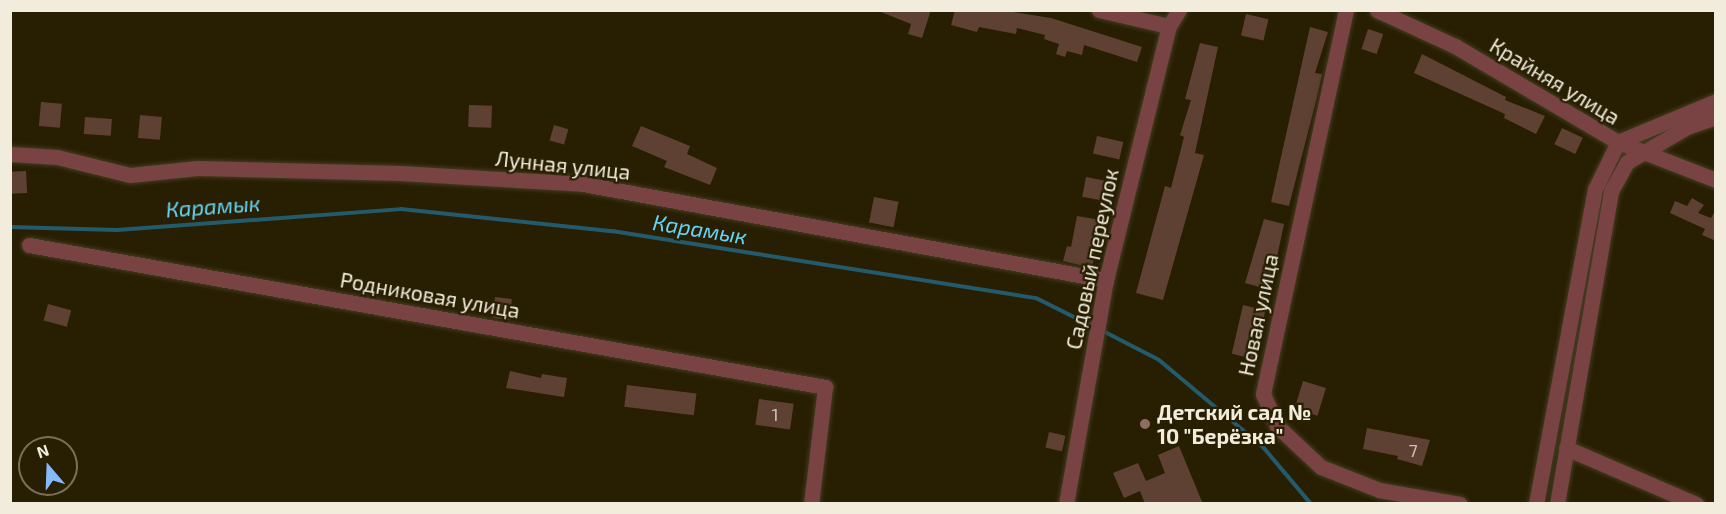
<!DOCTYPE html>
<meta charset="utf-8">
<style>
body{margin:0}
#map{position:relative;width:1726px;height:514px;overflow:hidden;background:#281f02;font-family:"Exo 2",sans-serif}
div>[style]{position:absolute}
.stream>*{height:4px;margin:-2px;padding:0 2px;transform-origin:2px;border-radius:2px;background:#235b6d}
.building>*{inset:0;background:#5e4132;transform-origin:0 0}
.roads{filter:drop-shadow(0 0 2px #443c20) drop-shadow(0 0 2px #443c20)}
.minor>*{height:15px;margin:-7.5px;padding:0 7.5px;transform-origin:7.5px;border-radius:7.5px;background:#794343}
.dots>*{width:16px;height:16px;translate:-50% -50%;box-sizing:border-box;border:3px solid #281f02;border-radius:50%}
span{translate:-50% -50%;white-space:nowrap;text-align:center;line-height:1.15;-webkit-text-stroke:4.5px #281f02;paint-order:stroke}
.number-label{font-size:18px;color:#ccc1b1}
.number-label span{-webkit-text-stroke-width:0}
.street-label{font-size:21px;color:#f1ecdb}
.poi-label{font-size:21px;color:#f1ecdb;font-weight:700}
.left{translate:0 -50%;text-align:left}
.water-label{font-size:22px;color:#67d4f7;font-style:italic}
.frame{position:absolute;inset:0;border:12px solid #f1ecdb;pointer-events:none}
.north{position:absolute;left:18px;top:436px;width:60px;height:60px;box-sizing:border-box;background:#281f02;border:2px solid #787159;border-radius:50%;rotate:341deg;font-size:16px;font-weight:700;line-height:24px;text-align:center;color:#f1ecdb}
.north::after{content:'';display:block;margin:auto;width:21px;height:27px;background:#85bbfb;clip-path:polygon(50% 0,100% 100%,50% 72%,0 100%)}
</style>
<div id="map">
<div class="stream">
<div style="left:10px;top:227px;width:107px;rotate:1.6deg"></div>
<div style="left:117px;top:230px;width:285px;rotate:-4.2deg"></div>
<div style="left:401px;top:209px;width:212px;rotate:6deg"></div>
<div style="left:612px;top:231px;width:429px;rotate:9deg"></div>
<div style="left:1036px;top:298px;width:65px;rotate:26.6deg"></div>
<div style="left:1101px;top:330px;width:65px;rotate:27.3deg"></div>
<div style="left:1159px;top:360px;width:136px;rotate:39.9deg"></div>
<div style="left:1263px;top:447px;width:75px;rotate:49.9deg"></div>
</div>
<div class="building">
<div style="clip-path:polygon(876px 10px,931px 10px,922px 38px,908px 34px,911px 24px)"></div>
<div style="clip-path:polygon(955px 10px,1000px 10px,1051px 18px,1142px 47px,1137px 62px,1084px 45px,1082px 55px,1067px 51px,1065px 57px,1056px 54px,1059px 44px,1044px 39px,1045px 35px,1017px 28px,1016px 34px,979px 27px,977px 32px,951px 25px)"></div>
<div style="left:1246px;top:14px;width:23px;height:22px;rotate:13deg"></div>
<div style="clip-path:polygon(1310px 27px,1328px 32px,1315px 73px,1322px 74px,1317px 97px,1289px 206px,1271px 202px)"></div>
<div style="left:1368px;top:29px;width:16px;height:21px;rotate:18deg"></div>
<div style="clip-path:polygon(1200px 43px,1218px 47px,1195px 153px,1204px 155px,1163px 300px,1136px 293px,1165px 186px,1171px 188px,1184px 137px,1180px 135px,1191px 100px,1185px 99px)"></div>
<div style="clip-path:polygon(1422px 54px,1506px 97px,1505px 100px,1545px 116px,1536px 134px,1504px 118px,1505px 114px,1414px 73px)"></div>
<div style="left:41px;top:102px;width:21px;height:24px;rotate:5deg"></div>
<div style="left:469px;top:105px;width:23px;height:22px;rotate:2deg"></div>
<div style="left:140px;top:115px;width:22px;height:23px;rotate:5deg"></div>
<div style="left:85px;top:117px;width:27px;height:17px;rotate:4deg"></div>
<div style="left:554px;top:125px;width:15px;height:16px;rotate:16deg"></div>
<div style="clip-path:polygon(641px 126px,690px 146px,687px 154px,717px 168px,710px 185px,664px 167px,667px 161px,632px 146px)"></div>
<div style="left:1562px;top:128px;width:23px;height:18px;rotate:25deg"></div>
<div style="left:1097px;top:136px;width:27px;height:18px;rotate:13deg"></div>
<div style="left:26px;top:171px;width:22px;height:16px;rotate:87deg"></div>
<div style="left:1086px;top:177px;width:26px;height:20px;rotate:11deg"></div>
<div style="left:874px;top:197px;width:25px;height:26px;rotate:11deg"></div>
<div style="clip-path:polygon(1692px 198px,1704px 205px,1698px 213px,1711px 218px,1716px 209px,1716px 241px,1702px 235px,1705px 229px,1670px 213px,1675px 201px,1687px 206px)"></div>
<div style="clip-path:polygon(1077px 216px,1101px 220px,1092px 268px,1063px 261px,1067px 246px,1071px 247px)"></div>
<div style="clip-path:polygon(1264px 219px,1284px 224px,1270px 290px,1245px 283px)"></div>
<div style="left:495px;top:297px;width:17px;height:21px;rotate:7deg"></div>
<div style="left:48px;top:304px;width:24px;height:17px;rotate:15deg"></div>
<div style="left:1243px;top:305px;width:23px;height:50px;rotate:13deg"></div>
<div style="clip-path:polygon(510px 371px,541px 378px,542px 374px,567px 378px,564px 397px,506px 388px)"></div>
<div style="left:1303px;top:381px;width:24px;height:29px;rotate:17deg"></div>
<div style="left:627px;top:385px;width:70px;height:22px;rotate:7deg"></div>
<div style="left:759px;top:399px;width:35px;height:26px;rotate:8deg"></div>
<div style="clip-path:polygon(1367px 428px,1430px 440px,1422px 466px,1397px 459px,1398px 456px,1363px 449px)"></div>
<div style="left:1049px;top:432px;width:17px;height:16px;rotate:13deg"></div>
<div style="clip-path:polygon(1179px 446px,1203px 504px,1145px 504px,1140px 491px,1124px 498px,1113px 473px,1138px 463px,1146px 481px,1165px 473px,1158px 455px)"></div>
</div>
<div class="roads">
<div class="minor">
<div style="left:1099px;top:10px;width:72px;rotate:12.9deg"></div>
<div style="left:1169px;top:26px;width:19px;rotate:-58deg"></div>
<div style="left:1346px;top:10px;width:393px;rotate:102.2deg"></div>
<div style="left:1263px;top:394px;width:35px;rotate:66deg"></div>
<div style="left:1277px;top:426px;width:60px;rotate:43deg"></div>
<div style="left:1321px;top:467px;width:62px;rotate:21.6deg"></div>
<div style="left:1379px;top:490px;width:82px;rotate:9.8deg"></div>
<div style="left:1377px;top:10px;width:86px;rotate:24.8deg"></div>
<div style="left:1455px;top:46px;width:189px;rotate:30.5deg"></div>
<div style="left:1618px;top:142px;width:105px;rotate:21.2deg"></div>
<div style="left:10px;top:154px;width:47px;rotate:3.7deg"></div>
<div style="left:57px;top:157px;width:75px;rotate:13.9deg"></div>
<div style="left:130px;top:175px;width:68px;rotate:-5.9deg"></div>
<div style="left:198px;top:168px;width:202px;rotate:1.4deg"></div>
<div style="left:400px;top:173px;width:183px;rotate:3.4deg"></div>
<div style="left:583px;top:184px;width:532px;rotate:10.4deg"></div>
<div style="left:29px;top:245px;width:809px;rotate:10.11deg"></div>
<div style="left:825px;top:387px;width:118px;rotate:96.8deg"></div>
<div style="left:1566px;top:448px;width:142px;rotate:23.3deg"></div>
<div style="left:1066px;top:504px;width:228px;rotate:-79.9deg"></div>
<div style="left:1106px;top:280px;width:262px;rotate:-76.1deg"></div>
<div style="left:1536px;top:504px;width:320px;rotate:-79.4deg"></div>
<div style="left:1595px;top:189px;width:52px;rotate:-63.9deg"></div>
<div style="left:1618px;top:142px;width:106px;rotate:-22.7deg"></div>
<div style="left:1557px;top:504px;width:318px;rotate:-80.2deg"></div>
<div style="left:1611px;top:191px;width:33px;rotate:-61deg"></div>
<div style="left:1627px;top:162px;width:69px;rotate:-30.3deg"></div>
<div style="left:1687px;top:127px;width:31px;rotate:-19deg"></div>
</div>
</div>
<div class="dots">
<div style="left:1145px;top:424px;background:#8d6e63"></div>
</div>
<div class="number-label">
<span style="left:775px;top:414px">1</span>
<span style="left:1413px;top:450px">7</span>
</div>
<div class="street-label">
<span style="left:1555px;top:81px;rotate:31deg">Крайняя улица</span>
<span style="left:563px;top:165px;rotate:6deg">Лунная улица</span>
<span style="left:1092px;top:259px;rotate:-78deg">Садовый переулок</span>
<span style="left:430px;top:295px;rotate:10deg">Родниковая улица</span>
<span style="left:1258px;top:315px;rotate:-78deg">Новая улица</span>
</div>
<div class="poi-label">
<span class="left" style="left:1157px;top:424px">Детский сад №<br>10 "Берёзка"</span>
</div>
<div class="water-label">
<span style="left:213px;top:206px;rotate:-4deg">Карамык</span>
<span style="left:700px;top:229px;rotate:9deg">Карамык</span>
</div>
<div class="frame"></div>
<div class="north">N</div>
</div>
